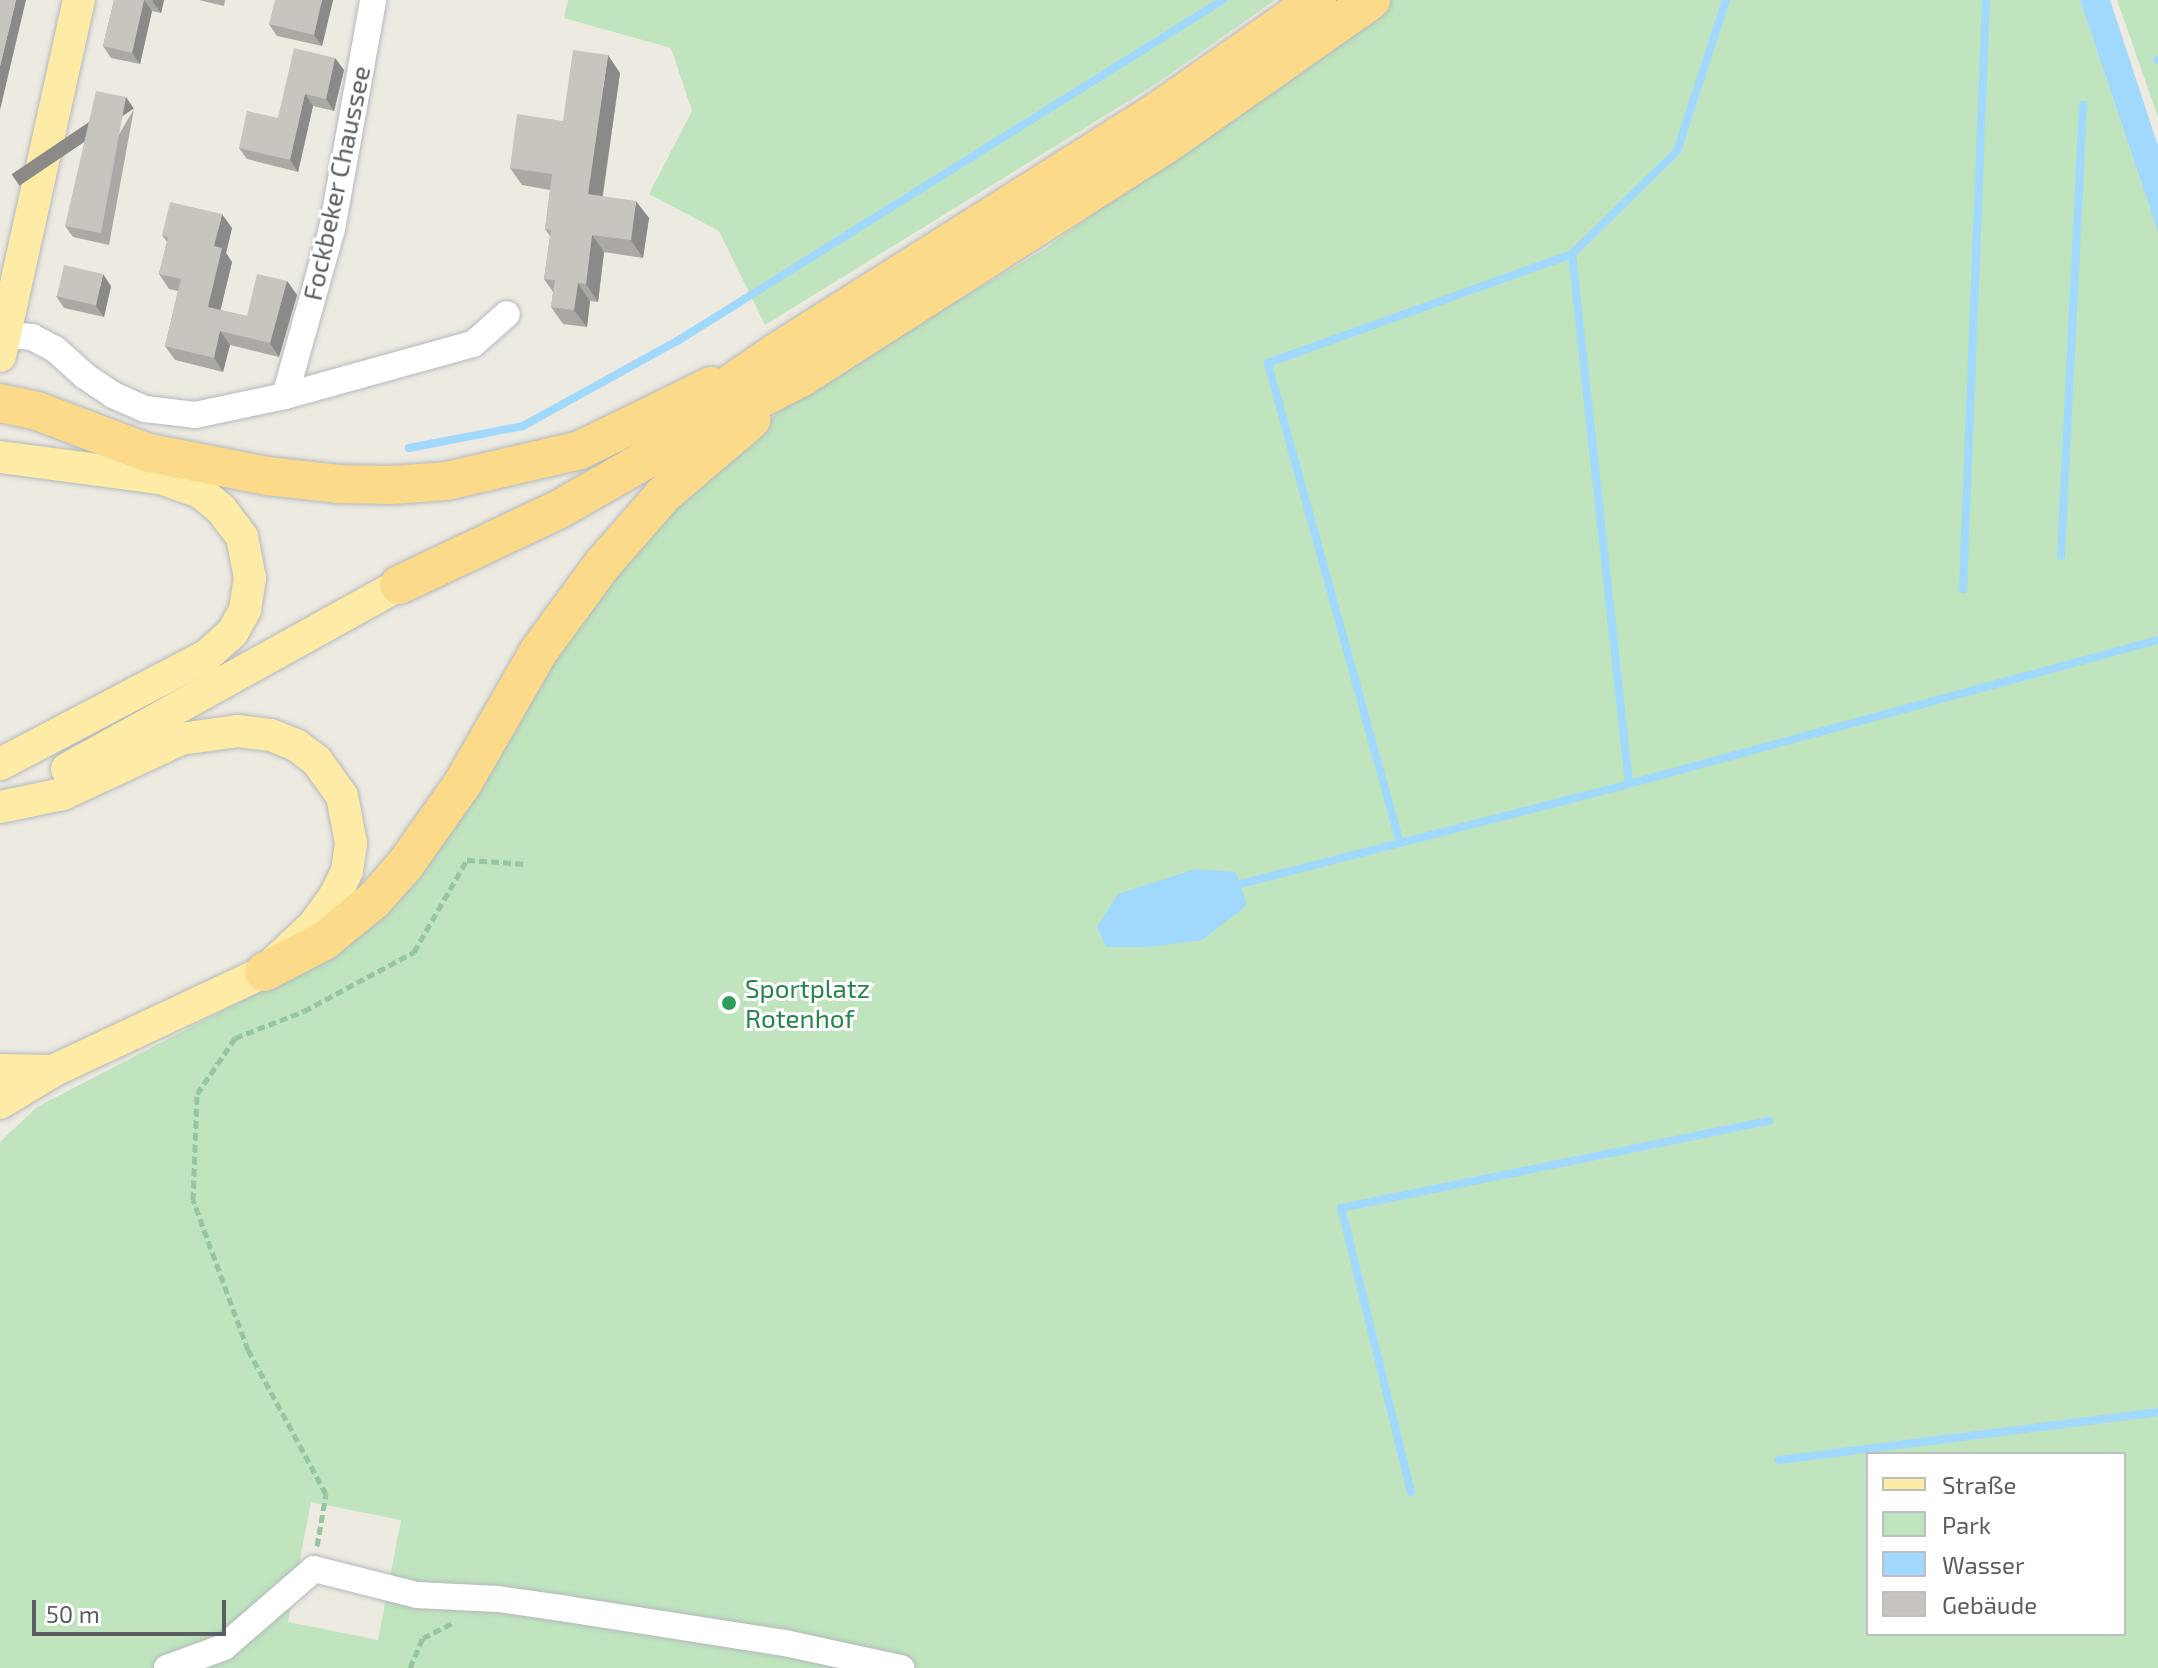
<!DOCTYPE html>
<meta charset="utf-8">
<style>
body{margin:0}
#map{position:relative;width:2158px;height:1668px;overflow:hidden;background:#edeae2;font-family:"Exo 2",sans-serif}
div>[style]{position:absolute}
.green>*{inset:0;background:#bfe4be}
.water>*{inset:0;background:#a1d8fe}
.stream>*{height:8px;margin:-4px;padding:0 4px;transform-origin:4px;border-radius:4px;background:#a1d8fe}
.path>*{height:5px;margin-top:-2.5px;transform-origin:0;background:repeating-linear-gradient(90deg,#97c5a2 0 8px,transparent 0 12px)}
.roads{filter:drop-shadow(0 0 2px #b4b8bc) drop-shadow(0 0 2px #b4b8bc)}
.minor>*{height:26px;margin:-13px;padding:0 13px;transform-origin:13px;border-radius:13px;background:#fff}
.major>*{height:32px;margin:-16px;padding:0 16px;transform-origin:16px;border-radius:16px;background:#feeca6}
.highway>*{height:38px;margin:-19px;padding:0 19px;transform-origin:19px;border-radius:19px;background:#fbdb8a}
.wall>*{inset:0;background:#aca9a4}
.shaded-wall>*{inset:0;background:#8c8a86;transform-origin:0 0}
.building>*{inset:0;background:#c8c5bf;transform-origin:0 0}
.dots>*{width:22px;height:22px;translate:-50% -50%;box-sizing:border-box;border:4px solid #fff;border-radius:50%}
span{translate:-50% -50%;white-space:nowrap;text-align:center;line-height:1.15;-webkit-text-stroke:6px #fff;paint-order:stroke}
.street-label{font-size:26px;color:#5a5e62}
.leisure-label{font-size:26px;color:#27864d}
.left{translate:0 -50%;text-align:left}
.legend{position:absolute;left:1866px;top:1452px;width:260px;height:184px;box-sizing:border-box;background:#fff;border:2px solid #bdbfc0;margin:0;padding:10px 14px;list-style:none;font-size:24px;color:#5a5e62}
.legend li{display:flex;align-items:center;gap:16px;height:40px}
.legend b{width:40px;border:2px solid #bdbfc0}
.scale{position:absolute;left:32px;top:1600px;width:194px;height:36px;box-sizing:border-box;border:4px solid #5a5e62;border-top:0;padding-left:10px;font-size:24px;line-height:28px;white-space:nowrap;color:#5a5e62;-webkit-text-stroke:6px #fff;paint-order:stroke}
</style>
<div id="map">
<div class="green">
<div style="clip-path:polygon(568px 0,1275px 0,1156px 84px,765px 325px,719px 231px,649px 194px,692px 111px,671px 48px,564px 18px)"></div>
<div style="clip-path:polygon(evenodd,1391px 0,2080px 0,2158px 232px,2158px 1668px,0 1668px,0 1142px,37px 1107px,249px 997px,317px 957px,571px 621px,679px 499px,799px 394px,1043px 250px,1391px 0,1868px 1454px,2124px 1454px,2124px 1634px,1868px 1634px,1868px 1454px,1391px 0,311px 1502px,401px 1520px,378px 1640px,288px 1622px,311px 1502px)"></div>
<div style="clip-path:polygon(2117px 0,2158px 0,2158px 117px)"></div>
</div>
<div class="water">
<div style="clip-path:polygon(2080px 0,2110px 0,2158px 146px,2158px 232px)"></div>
<div style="clip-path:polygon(1196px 869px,1236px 872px,1247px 905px,1202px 940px,1147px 947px,1106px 947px,1097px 927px,1118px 894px)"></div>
</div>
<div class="stream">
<div style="left:2157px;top:60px;width:1px"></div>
<div style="left:1572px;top:254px;width:533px;rotate:83.86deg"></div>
<div style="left:409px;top:448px;width:116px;rotate:-10.9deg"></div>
<div style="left:523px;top:426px;width:178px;rotate:-28.9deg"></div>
<div style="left:679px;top:340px;width:642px;rotate:-32.01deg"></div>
<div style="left:2061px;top:556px;width:452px;rotate:-87.2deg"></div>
<div style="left:1963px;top:589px;width:589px;rotate:-87.76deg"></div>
<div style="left:1400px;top:843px;width:498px;rotate:-105.4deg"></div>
<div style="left:1268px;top:363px;width:323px;rotate:-19.7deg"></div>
<div style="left:1572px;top:254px;width:147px;rotate:-44.4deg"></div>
<div style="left:1677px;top:151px;width:159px;rotate:-72deg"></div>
<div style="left:1240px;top:884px;width:402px;rotate:-14.4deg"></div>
<div style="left:1629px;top:784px;width:548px;rotate:-15.23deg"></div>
<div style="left:1779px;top:1460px;width:382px;rotate:-7.2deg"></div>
<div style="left:1411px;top:1492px;width:292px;rotate:-103.8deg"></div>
<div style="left:1341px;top:1208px;width:437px;rotate:-11.5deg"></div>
</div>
<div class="path">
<div style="left:317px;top:1546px;width:53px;rotate:-80.2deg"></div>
<div style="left:326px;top:1494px;width:164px;rotate:-118.4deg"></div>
<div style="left:248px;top:1350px;width:160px;rotate:-110.1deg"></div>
<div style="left:193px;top:1200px;width:106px;rotate:-87.8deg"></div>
<div style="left:197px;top:1094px;width:68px;rotate:-55.8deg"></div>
<div style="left:235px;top:1038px;width:74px;rotate:-21.4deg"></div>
<div style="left:304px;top:1011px;width:125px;rotate:-28.2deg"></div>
<div style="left:414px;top:952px;width:106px;rotate:-60.1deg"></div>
<div style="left:467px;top:860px;width:60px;rotate:3.8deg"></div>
<div style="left:410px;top:1668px;width:33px;rotate:-67deg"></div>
<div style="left:423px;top:1638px;width:35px;rotate:-27deg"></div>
</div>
<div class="roads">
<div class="minor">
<div style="left:5px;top:335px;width:27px;rotate:4deg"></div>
<div style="left:32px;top:337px;width:26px;rotate:28deg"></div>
<div style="left:55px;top:349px;width:40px;rotate:42deg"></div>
<div style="left:85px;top:376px;width:34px;rotate:34deg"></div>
<div style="left:113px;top:395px;width:35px;rotate:24deg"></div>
<div style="left:145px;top:409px;width:50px;rotate:6.8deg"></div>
<div style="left:195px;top:415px;width:92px;rotate:-11.9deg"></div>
<div style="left:285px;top:396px;width:173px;rotate:-74.3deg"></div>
<div style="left:332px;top:229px;width:233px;rotate:-79.8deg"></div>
<div style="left:285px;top:396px;width:195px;rotate:-15.5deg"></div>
<div style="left:473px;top:344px;width:45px;rotate:-41.4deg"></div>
<div style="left:167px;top:1668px;width:61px;rotate:-20.2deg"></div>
<div style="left:224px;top:1647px;width:119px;rotate:-40.9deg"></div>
<div style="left:314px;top:1569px;width:106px;rotate:14.2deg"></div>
<div style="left:417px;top:1595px;width:81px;rotate:2.8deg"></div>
<div style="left:498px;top:1599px;width:70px;rotate:8.2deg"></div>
<div style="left:567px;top:1609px;width:221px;rotate:8.9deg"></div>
<div style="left:785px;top:1643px;width:119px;rotate:12.2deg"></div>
</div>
<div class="major">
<div style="left:0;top:356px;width:365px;rotate:-77.5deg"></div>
<div style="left:0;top:457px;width:161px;rotate:7.5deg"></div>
<div style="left:160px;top:478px;width:42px;rotate:19.3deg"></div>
<div style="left:200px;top:492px;width:27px;rotate:39deg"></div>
<div style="left:221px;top:509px;width:35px;rotate:53deg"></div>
<div style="left:242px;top:537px;width:42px;rotate:79deg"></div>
<div style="left:250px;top:578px;width:32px;rotate:99deg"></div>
<div style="left:245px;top:610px;width:25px;rotate:119deg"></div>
<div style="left:233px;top:632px;width:36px;rotate:138deg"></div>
<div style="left:206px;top:656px;width:233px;rotate:152.3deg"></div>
<div style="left:67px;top:769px;width:380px;rotate:-29deg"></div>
<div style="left:0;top:807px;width:64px;rotate:-11.7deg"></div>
<div style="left:63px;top:794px;width:130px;rotate:-25deg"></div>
<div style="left:181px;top:739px;width:58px;rotate:-8deg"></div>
<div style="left:238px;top:731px;width:33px;rotate:7deg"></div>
<div style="left:271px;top:735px;width:27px;rotate:22deg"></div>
<div style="left:296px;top:745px;width:26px;rotate:37deg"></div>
<div style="left:317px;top:761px;width:43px;rotate:54.5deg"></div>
<div style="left:342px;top:796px;width:48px;rotate:79.2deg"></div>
<div style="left:351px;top:843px;width:28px;rotate:98deg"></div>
<div style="left:347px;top:871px;width:28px;rotate:116deg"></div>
<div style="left:335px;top:896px;width:34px;rotate:126deg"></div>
<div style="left:315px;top:924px;width:70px;rotate:136.7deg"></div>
<div style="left:264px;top:972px;width:233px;rotate:154.9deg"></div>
<div style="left:53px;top:1071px;width:62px;rotate:148.9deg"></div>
<div style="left:0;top:1070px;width:53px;rotate:1.1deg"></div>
</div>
<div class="highway">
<div style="left:0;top:403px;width:38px;rotate:12deg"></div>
<div style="left:37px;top:411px;width:120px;rotate:20.6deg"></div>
<div style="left:149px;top:453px;width:120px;rotate:11deg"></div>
<div style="left:267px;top:476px;width:72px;rotate:6.3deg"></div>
<div style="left:339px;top:484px;width:53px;rotate:1.1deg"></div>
<div style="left:392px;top:485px;width:55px;rotate:-4.2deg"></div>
<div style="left:447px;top:481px;width:137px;rotate:-13.1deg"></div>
<div style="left:580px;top:450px;width:146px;rotate:-26deg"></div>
<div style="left:694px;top:409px;width:101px;rotate:-34.5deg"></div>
<div style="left:777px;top:352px;width:458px;rotate:-32.3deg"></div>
<div style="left:1164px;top:107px;width:187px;rotate:-35deg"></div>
<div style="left:399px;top:585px;width:176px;rotate:-25.3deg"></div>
<div style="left:558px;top:510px;width:143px;rotate:-29.8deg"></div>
<div style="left:682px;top:439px;width:135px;rotate:-27.3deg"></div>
<div style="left:802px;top:377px;width:431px;rotate:-32.6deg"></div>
<div style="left:1165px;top:145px;width:252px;rotate:-35.1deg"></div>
<div style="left:264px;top:972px;width:68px;rotate:-27.3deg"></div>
<div style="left:324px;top:941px;width:65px;rotate:-39.4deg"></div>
<div style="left:374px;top:900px;width:47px;rotate:-48.5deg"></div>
<div style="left:405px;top:865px;width:100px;rotate:-54.7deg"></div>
<div style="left:463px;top:783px;width:152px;rotate:-60.1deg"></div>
<div style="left:539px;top:651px;width:107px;rotate:-53.8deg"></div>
<div style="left:602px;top:565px;width:93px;rotate:-48.9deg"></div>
<div style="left:663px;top:495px;width:116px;rotate:-40.4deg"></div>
</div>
</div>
<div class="wall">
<div style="clip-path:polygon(114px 0,164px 0,161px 13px,152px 11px,140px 64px,111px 58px,103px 46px)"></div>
<div style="clip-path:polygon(199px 0,225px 0,224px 6px)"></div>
<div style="clip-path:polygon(333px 0,322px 46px,277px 36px,269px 24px)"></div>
<div style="clip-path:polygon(335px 58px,344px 70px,334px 111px,313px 106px,298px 172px,247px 159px,239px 148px,278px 118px)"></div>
<div style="clip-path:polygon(620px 73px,603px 196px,649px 218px,643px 258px,604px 252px,598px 302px,590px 301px,587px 327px,563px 324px,551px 307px,553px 292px,544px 279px,550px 236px,545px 229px,550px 190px,522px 185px,510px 168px)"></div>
<div style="clip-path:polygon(134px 109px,109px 245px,73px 237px,65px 226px)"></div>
<div style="clip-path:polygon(232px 228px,226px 253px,232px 262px,220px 310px,247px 316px,287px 281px,297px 295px,279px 357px,230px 345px,223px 372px,175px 360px,165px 346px,178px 291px,169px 289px,159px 274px,167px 242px,162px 235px)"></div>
<div style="clip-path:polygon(111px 286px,104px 317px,64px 308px,56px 296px)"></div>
</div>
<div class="shaded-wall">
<div style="clip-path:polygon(16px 0,26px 0,0 110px,0 66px)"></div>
<div style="clip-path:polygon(144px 0,152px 11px,140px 64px,132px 53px)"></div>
<div style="clip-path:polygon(153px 0,164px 0,161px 13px,153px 2px)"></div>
<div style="clip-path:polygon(322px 0,333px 0,322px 46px,314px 35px)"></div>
<div style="clip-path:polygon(608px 55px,620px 73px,600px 212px,588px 194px)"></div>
<div style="clip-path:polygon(335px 58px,344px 70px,334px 111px,326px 99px)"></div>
<div style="clip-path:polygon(305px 94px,313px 106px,298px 172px,290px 160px)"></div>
<div style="left:126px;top:97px;width:14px;height:138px;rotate:56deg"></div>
<div style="clip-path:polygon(636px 201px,649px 218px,643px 258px,631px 240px)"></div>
<div style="clip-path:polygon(222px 214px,232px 228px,226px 253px,232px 262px,218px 321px,208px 307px,214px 246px)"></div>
<div style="clip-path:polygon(592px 235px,604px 252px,598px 302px,586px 284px)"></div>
<div style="clip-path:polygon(103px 274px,111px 286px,104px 317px,96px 306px)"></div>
<div style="clip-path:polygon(287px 281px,297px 295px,279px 357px,270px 343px)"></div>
<div style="clip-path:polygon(578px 283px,590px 301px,587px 327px,574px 310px)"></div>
<div style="clip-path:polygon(220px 331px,230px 345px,223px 372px,214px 358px)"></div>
</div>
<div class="building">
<div style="clip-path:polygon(0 0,16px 0,0 66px)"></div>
<div style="clip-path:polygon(114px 0,144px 0,132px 53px,103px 46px)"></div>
<div style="clip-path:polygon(275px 0,322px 0,314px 35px,269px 24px)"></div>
<div style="clip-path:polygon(294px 48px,335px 58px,326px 99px,305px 94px,290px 160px,239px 148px,247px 111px,278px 118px)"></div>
<div style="clip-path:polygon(573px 50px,608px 55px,588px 194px,636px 201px,631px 240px,592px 235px,586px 284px,578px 283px,574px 310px,551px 307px,555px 280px,544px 279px,551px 230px,545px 229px,552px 174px,510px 168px,517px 114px,563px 121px)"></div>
<div style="clip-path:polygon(96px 91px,126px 97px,101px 233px,65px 226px)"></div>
<div style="clip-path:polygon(170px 202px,222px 214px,214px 246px,222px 248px,208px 307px,247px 316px,257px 274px,287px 281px,270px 343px,220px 331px,214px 358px,165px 346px,181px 279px,159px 274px,168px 237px,162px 235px)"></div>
<div style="left:64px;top:265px;width:40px;height:32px;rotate:13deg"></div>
</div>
<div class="dots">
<div style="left:729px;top:1003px;background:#2e9e5b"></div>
</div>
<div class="street-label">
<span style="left:336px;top:183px;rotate:-78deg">Fockbeker Chaussee</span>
</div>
<div class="leisure-label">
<span class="left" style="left:745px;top:1003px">Sportplatz<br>Rotenhof</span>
</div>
<ul class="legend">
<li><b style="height:10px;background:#feeca6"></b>Straße</li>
<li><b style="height:22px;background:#bfe4be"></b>Park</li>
<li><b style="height:22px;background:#a1d8fe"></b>Wasser</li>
<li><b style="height:22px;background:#c8c5bf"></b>Gebäude</li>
</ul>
<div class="scale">50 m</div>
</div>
